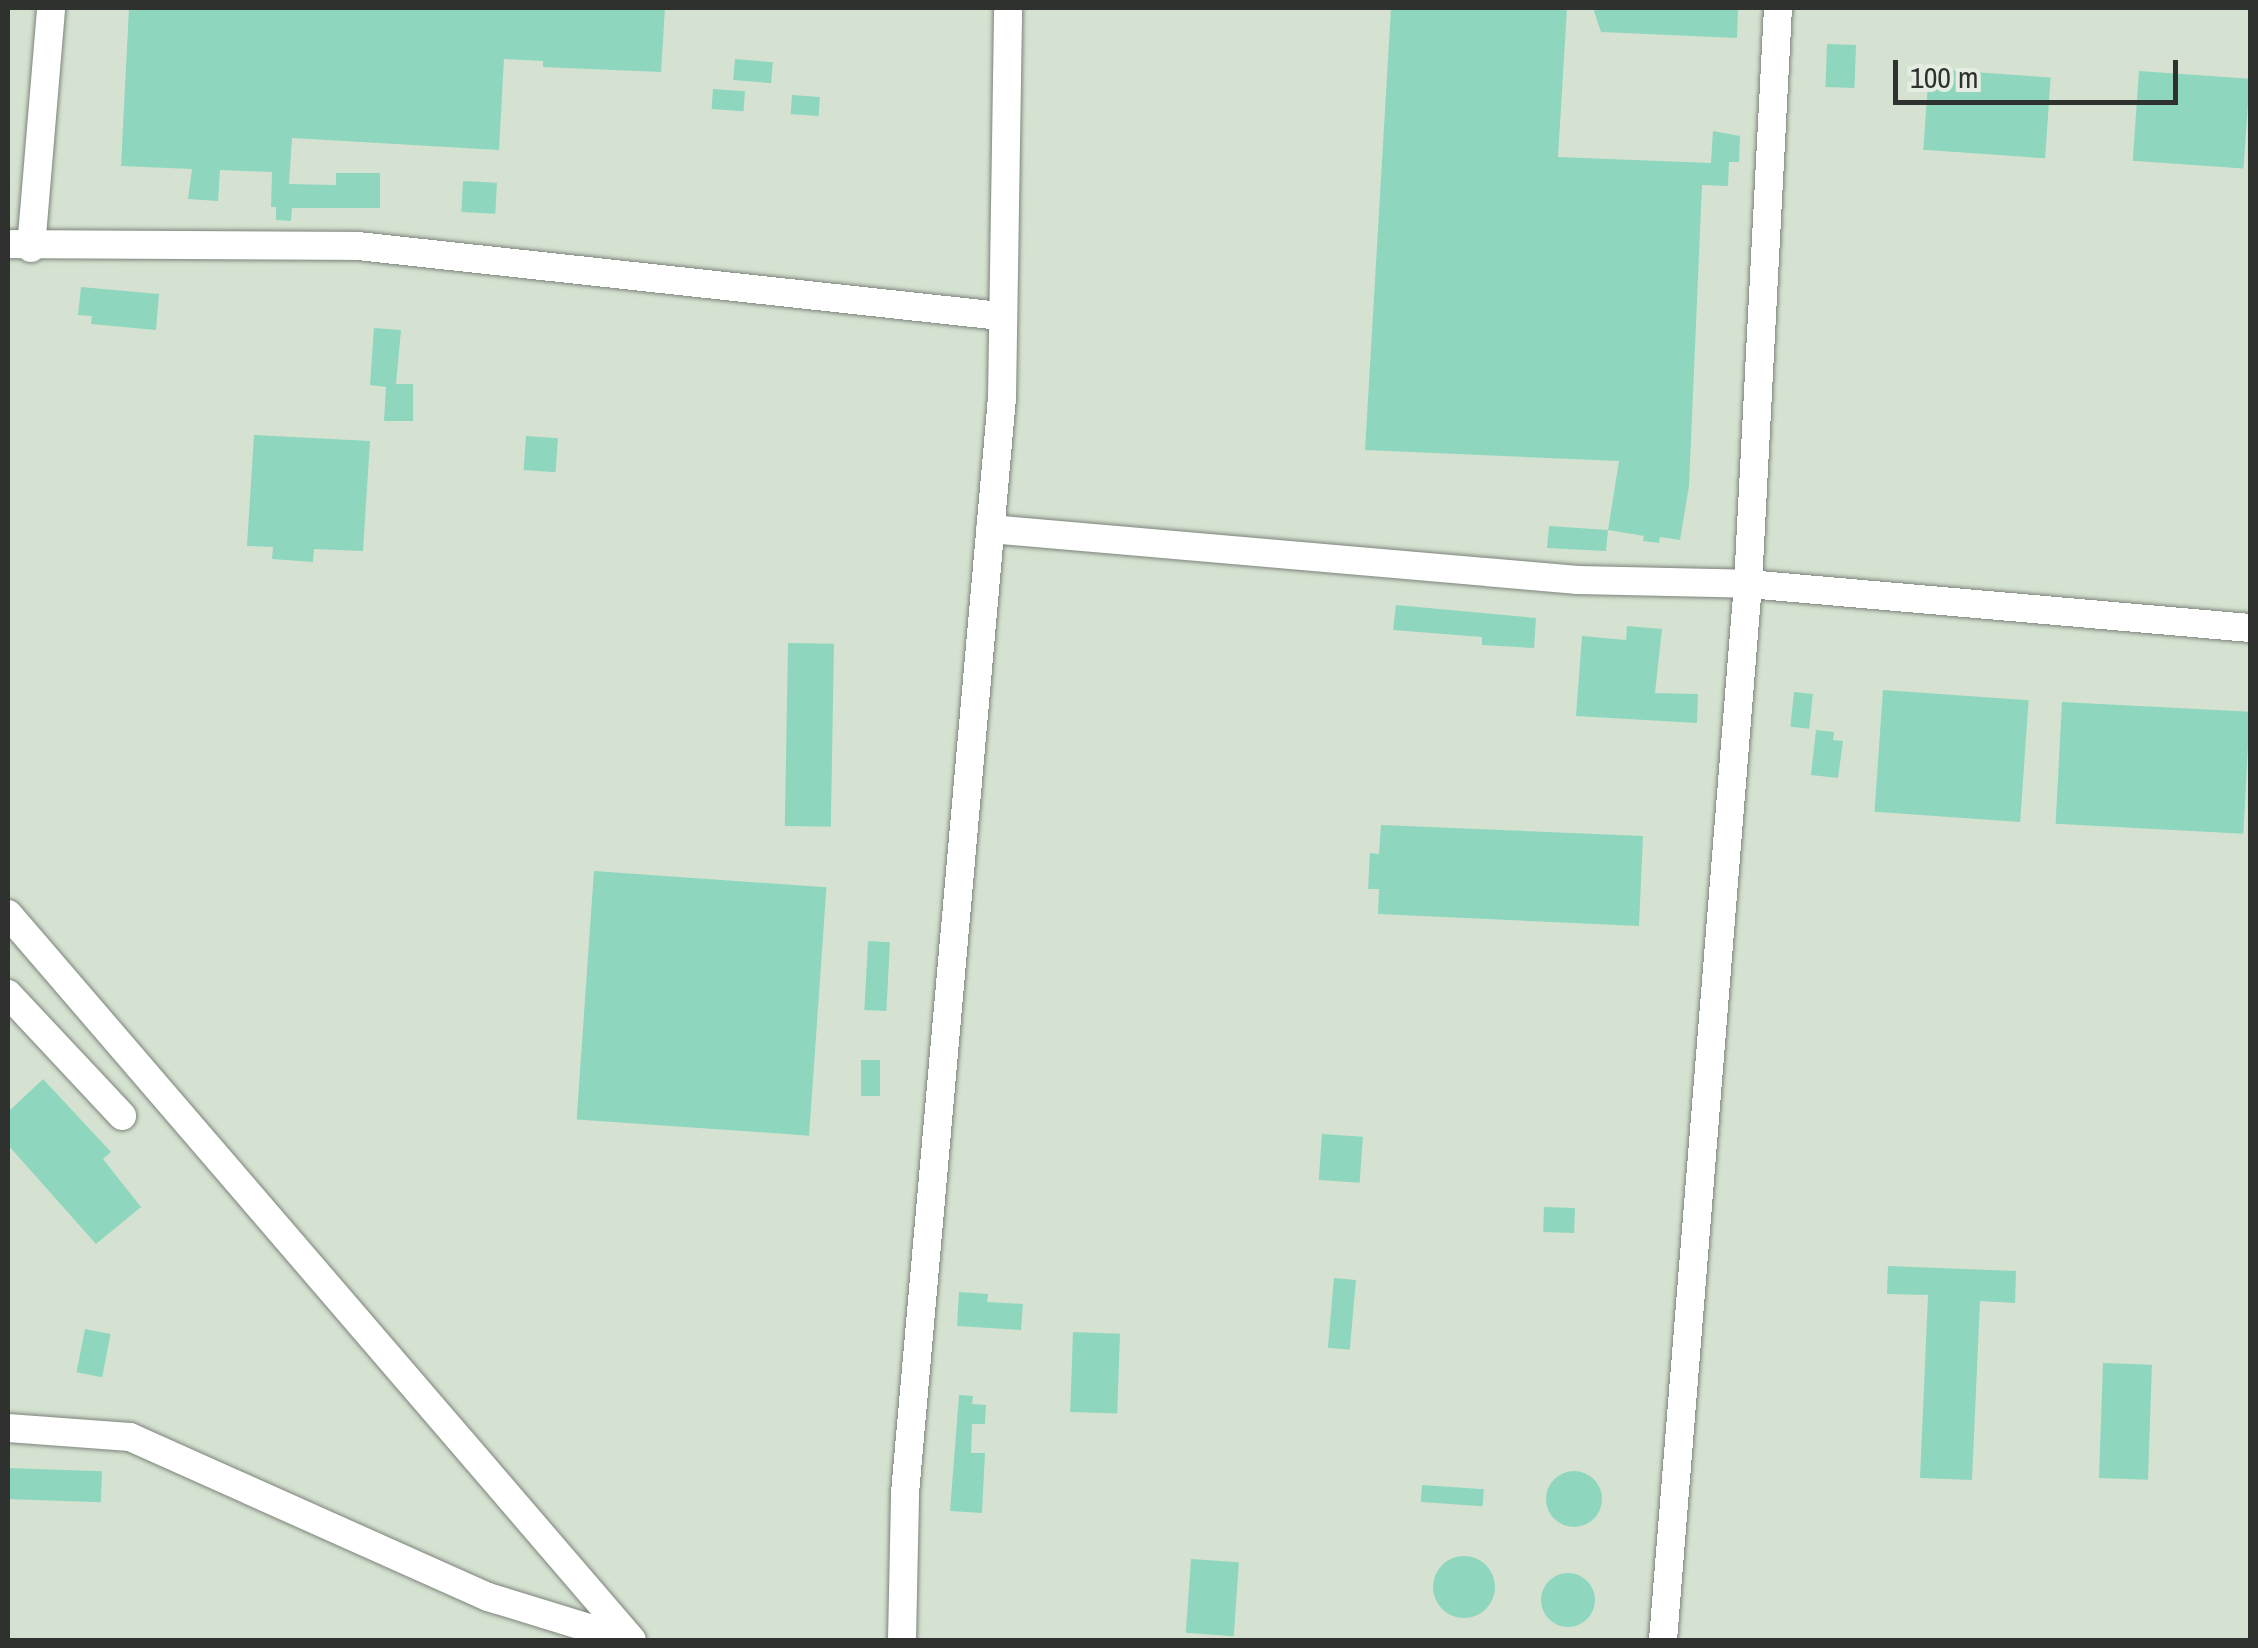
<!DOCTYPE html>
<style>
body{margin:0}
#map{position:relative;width:2258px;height:1648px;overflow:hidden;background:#e5ede3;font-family:"Archivo Narrow",sans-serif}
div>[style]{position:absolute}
.built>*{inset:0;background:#d5e2d1;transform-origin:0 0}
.building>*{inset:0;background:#8ed7be;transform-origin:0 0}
.round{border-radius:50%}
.roads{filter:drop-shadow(0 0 2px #7c837a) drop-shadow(0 0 2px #7c837a)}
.minor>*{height:28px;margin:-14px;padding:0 14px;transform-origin:14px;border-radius:14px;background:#fff}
span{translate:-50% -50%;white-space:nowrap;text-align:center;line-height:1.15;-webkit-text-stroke:9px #e5ede3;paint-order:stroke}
.frame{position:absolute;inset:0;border:10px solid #2e312d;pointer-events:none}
.scale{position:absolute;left:1893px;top:60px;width:285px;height:45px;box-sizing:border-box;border:5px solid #2e312d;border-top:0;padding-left:12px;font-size:30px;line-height:35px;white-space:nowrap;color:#2e312d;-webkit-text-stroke:8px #e5ede3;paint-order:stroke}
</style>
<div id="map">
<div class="built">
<div style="left:8px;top:8px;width:2242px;height:1632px"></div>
</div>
<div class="building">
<div style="clip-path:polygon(129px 8px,665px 8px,661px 72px,543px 67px,543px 61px,504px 59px,499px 150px,292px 138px,289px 184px,336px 185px,336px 173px,380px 173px,380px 208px,292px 208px,291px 221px,276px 220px,276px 207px,271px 207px,272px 172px,220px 170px,218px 201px,188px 199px,192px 169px,121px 166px)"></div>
<div style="clip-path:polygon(1391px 8px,1567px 8px,1558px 157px,1711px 163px,1713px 131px,1740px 136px,1739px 162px,1729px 162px,1728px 186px,1702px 185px,1689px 486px,1680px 540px,1660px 537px,1659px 543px,1643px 541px,1644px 536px,1608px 530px,1606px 551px,1547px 548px,1549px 526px,1608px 530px,1619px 461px,1365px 450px)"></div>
<div style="clip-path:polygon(1593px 8px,1738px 8px,1737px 38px,1601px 32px)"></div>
<div style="left:1827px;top:44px;width:29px;height:43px;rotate:2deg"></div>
<div style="left:735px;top:59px;width:38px;height:21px;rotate:5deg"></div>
<div style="left:1929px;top:69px;width:122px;height:81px;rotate:4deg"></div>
<div style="left:2139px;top:71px;width:111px;height:90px;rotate:4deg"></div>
<div style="left:713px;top:89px;width:32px;height:20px;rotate:4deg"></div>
<div style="left:792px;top:95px;width:28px;height:19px;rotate:4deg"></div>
<div style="left:463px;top:181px;width:34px;height:31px;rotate:3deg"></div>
<div style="clip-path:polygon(81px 287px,159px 294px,156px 330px,91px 324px,92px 316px,78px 315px)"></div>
<div style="clip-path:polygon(374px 328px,401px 330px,396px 384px,413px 384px,413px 421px,384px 421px,386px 387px,370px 385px)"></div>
<div style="clip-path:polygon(254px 435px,370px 441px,363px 551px,314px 549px,313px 562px,272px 559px,273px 547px,247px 546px)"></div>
<div style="left:526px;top:436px;width:32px;height:34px;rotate:4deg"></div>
<div style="clip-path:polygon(1396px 605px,1536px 618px,1534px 648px,1482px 645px,1482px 637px,1393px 630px)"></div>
<div style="clip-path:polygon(1627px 626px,1662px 629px,1655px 693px,1698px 694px,1697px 723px,1576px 716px,1582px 636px,1626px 640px)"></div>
<div style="left:788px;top:643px;width:46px;height:183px;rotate:1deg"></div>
<div style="left:1883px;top:690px;width:146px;height:122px;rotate:4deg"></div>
<div style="left:1794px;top:692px;width:19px;height:35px;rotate:6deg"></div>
<div style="left:2062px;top:702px;width:188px;height:122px;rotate:3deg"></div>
<div style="clip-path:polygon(1816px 730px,1834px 732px,1833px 740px,1843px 741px,1838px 778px,1811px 775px)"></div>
<div style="clip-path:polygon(1381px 825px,1643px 836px,1639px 926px,1378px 914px,1379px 889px,1368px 889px,1370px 853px,1379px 854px)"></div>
<div style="left:594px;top:871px;width:233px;height:249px;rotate:4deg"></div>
<div style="left:868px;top:941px;width:22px;height:69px;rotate:3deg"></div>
<div style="left:861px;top:1060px;width:19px;height:36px"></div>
<div style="clip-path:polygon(43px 1079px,111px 1152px,103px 1159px,141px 1207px,96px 1244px,8px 1145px,8px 1112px)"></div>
<div style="left:1322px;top:1134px;width:41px;height:46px;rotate:4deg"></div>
<div style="left:1544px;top:1207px;width:31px;height:25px;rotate:2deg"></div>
<div style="clip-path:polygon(1888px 1266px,2016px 1271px,2015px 1303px,1980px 1301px,1972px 1480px,1920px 1478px,1928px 1295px,1887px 1294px)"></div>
<div style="left:1334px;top:1278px;width:22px;height:70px;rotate:5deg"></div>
<div style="clip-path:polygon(959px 1292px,988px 1294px,987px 1302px,1023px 1304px,1021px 1330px,957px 1326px)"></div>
<div style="left:85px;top:1329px;width:26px;height:44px;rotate:11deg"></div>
<div style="left:1073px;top:1332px;width:47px;height:80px;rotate:2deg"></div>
<div style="left:2103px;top:1363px;width:49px;height:115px;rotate:2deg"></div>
<div style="clip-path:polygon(959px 1395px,973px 1396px,972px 1404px,986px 1405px,985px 1424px,972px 1424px,971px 1453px,985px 1453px,982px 1513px,950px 1511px)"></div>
<div style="left:8px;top:1468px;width:94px;height:31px;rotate:2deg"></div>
<div class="round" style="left:1546px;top:1471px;width:56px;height:56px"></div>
<div style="left:1422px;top:1485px;width:62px;height:17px;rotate:4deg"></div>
<div class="round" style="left:1433px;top:1556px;width:62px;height:62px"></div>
<div style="left:1191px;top:1559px;width:48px;height:74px;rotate:4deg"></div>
<div class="round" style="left:1541px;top:1573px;width:54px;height:54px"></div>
</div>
<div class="roads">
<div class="minor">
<div style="left:8px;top:244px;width:350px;rotate:0.3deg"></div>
<div style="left:358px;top:246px;width:646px;rotate:6.22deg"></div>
<div style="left:31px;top:248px;width:241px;rotate:-85.2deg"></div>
<div style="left:990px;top:529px;width:590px;rotate:4.96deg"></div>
<div style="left:1578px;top:580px;width:170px;rotate:1.3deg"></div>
<div style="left:1748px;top:584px;width:504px;rotate:5.01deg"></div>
<div style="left:8px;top:914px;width:957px;rotate:49.32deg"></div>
<div style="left:8px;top:994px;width:167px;rotate:46.9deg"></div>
<div style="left:8px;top:1428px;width:122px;rotate:4.2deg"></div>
<div style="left:130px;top:1437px;width:392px;rotate:24.1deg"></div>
<div style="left:488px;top:1597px;width:146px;rotate:17.1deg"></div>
<div style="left:902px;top:1640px;width:147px;rotate:-88.8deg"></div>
<div style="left:905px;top:1493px;width:1099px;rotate:-84.94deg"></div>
<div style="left:1002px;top:398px;width:390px;rotate:-89.1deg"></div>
<div style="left:1663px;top:1640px;width:1059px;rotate:-85.4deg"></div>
<div style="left:1748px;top:584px;width:577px;rotate:-87.02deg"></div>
</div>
</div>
<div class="frame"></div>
<div class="scale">100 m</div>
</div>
